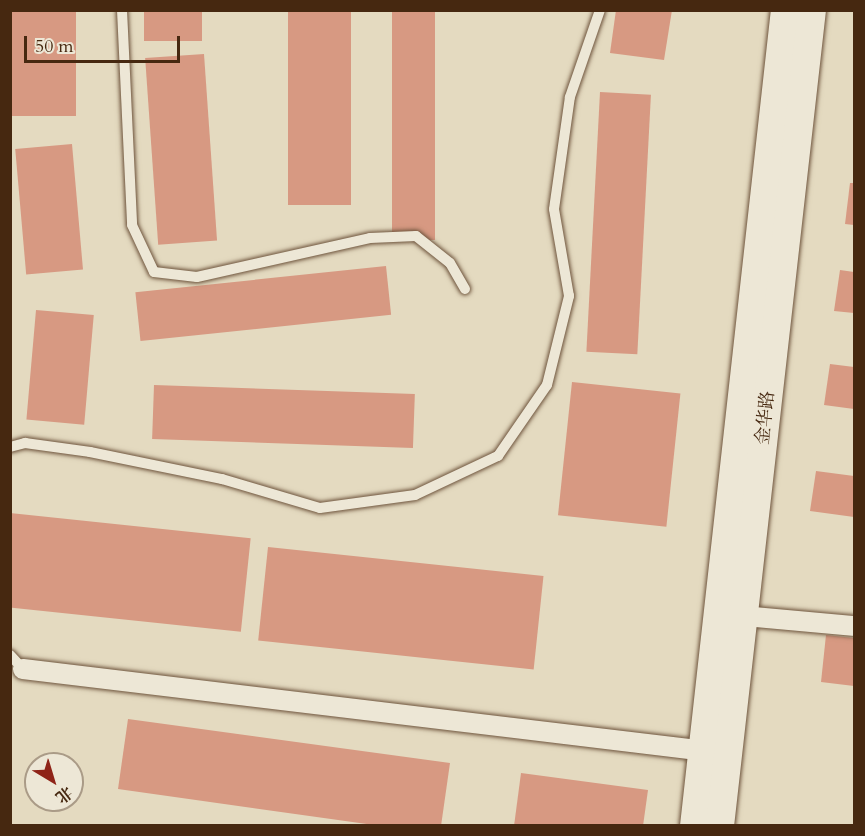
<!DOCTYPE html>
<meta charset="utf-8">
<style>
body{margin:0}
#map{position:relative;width:865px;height:836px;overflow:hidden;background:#e4dac0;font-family:Cardo,"Noto Serif SC",serif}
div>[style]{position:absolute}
.building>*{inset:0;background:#d79982;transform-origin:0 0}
.roads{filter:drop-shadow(0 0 2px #6e543c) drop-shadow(0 0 2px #6e543c)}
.lane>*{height:10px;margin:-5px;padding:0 5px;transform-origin:5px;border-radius:5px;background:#ede7d6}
.street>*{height:20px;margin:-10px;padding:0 10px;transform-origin:10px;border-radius:10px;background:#ede7d6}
.secondary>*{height:28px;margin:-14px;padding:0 14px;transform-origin:14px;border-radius:14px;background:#ede7d6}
span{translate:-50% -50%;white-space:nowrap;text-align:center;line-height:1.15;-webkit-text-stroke:5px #ede7d6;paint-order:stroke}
.street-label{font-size:18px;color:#462810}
.frame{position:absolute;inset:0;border:12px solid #462810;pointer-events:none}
.north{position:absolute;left:24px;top:752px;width:60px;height:60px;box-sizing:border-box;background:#ede7d6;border:2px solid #aa9b87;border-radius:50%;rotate:142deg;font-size:16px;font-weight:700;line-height:24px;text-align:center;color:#462810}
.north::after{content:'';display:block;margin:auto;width:21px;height:27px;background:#8f2418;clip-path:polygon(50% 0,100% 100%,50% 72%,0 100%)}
.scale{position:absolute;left:24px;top:36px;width:156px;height:27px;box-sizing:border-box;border:3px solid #462810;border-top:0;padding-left:8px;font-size:18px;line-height:21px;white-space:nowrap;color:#462810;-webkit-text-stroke:4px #ede7d6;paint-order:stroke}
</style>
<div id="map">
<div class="building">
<div style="left:11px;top:10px;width:65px;height:106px"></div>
<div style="left:144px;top:10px;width:58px;height:31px"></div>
<div style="left:288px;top:10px;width:63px;height:195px"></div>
<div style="left:392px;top:10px;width:43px;height:230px"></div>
<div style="clip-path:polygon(616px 10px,672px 10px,664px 60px,610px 53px)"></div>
<div style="left:204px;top:54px;width:187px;height:59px;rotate:86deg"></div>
<div style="left:600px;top:92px;width:51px;height:260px;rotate:3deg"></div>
<div style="left:72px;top:144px;width:126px;height:57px;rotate:85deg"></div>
<div style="clip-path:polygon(850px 183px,854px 183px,854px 225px,845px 224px)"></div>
<div style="left:386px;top:266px;width:49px;height:252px;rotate:84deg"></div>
<div style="clip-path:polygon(840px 270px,854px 272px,854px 313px,834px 311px)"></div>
<div style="left:36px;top:310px;width:58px;height:110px;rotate:5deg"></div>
<div style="clip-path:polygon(830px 364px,854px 367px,854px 409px,824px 405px)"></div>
<div style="left:572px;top:382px;width:109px;height:134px;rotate:6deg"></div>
<div style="left:154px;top:385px;width:261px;height:54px;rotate:2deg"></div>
<div style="clip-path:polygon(816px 471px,854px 476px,854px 517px,810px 511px)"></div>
<div style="left:10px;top:513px;width:242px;height:94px;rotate:6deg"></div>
<div style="left:268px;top:547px;width:277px;height:94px;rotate:6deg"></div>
<div style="clip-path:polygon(826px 635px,854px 638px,854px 686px,821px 682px)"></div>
<div style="clip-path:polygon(128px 719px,450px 763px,441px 826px,381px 826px,118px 789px)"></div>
<div style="clip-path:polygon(521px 773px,648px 790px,643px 826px,514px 826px)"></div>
</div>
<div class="roads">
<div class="lane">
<div style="left:122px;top:10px;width:215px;rotate:87.3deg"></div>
<div style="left:132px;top:225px;width:52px;rotate:64.9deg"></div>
<div style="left:154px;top:272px;width:43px;rotate:6.6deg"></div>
<div style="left:197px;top:277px;width:177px;rotate:-12.7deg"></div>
<div style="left:370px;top:238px;width:46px;rotate:-2.5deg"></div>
<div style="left:416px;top:236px;width:43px;rotate:38.5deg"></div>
<div style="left:450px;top:263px;width:30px;rotate:60deg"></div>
<div style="left:10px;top:447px;width:16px;rotate:-15deg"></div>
<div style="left:25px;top:443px;width:66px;rotate:7.9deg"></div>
<div style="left:90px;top:452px;width:135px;rotate:11.6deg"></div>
<div style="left:222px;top:479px;width:102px;rotate:16.5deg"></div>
<div style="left:320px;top:508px;width:96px;rotate:-7.8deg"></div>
<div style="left:415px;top:495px;width:92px;rotate:-25.2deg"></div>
<div style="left:498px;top:456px;width:86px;rotate:-55.4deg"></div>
<div style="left:547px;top:385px;width:92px;rotate:-76.1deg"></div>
<div style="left:569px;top:296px;width:88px;rotate:-99.8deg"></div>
<div style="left:554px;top:209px;width:113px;rotate:-81.9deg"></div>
<div style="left:570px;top:97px;width:92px;rotate:-71deg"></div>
<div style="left:10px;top:655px;width:19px;rotate:47deg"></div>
</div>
<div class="street">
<div style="left:744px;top:616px;width:110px;rotate:5.2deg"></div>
<div style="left:23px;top:669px;width:696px;rotate:6.85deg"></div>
</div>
<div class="secondary">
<div style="left:694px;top:826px;width:821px;rotate:-83.64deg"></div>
<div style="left:720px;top:826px;width:821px;rotate:-83.57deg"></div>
</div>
</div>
<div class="street-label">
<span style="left:766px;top:418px;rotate:-84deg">金华路</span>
</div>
<div class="frame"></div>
<div class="north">北</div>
<div class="scale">50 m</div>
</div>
